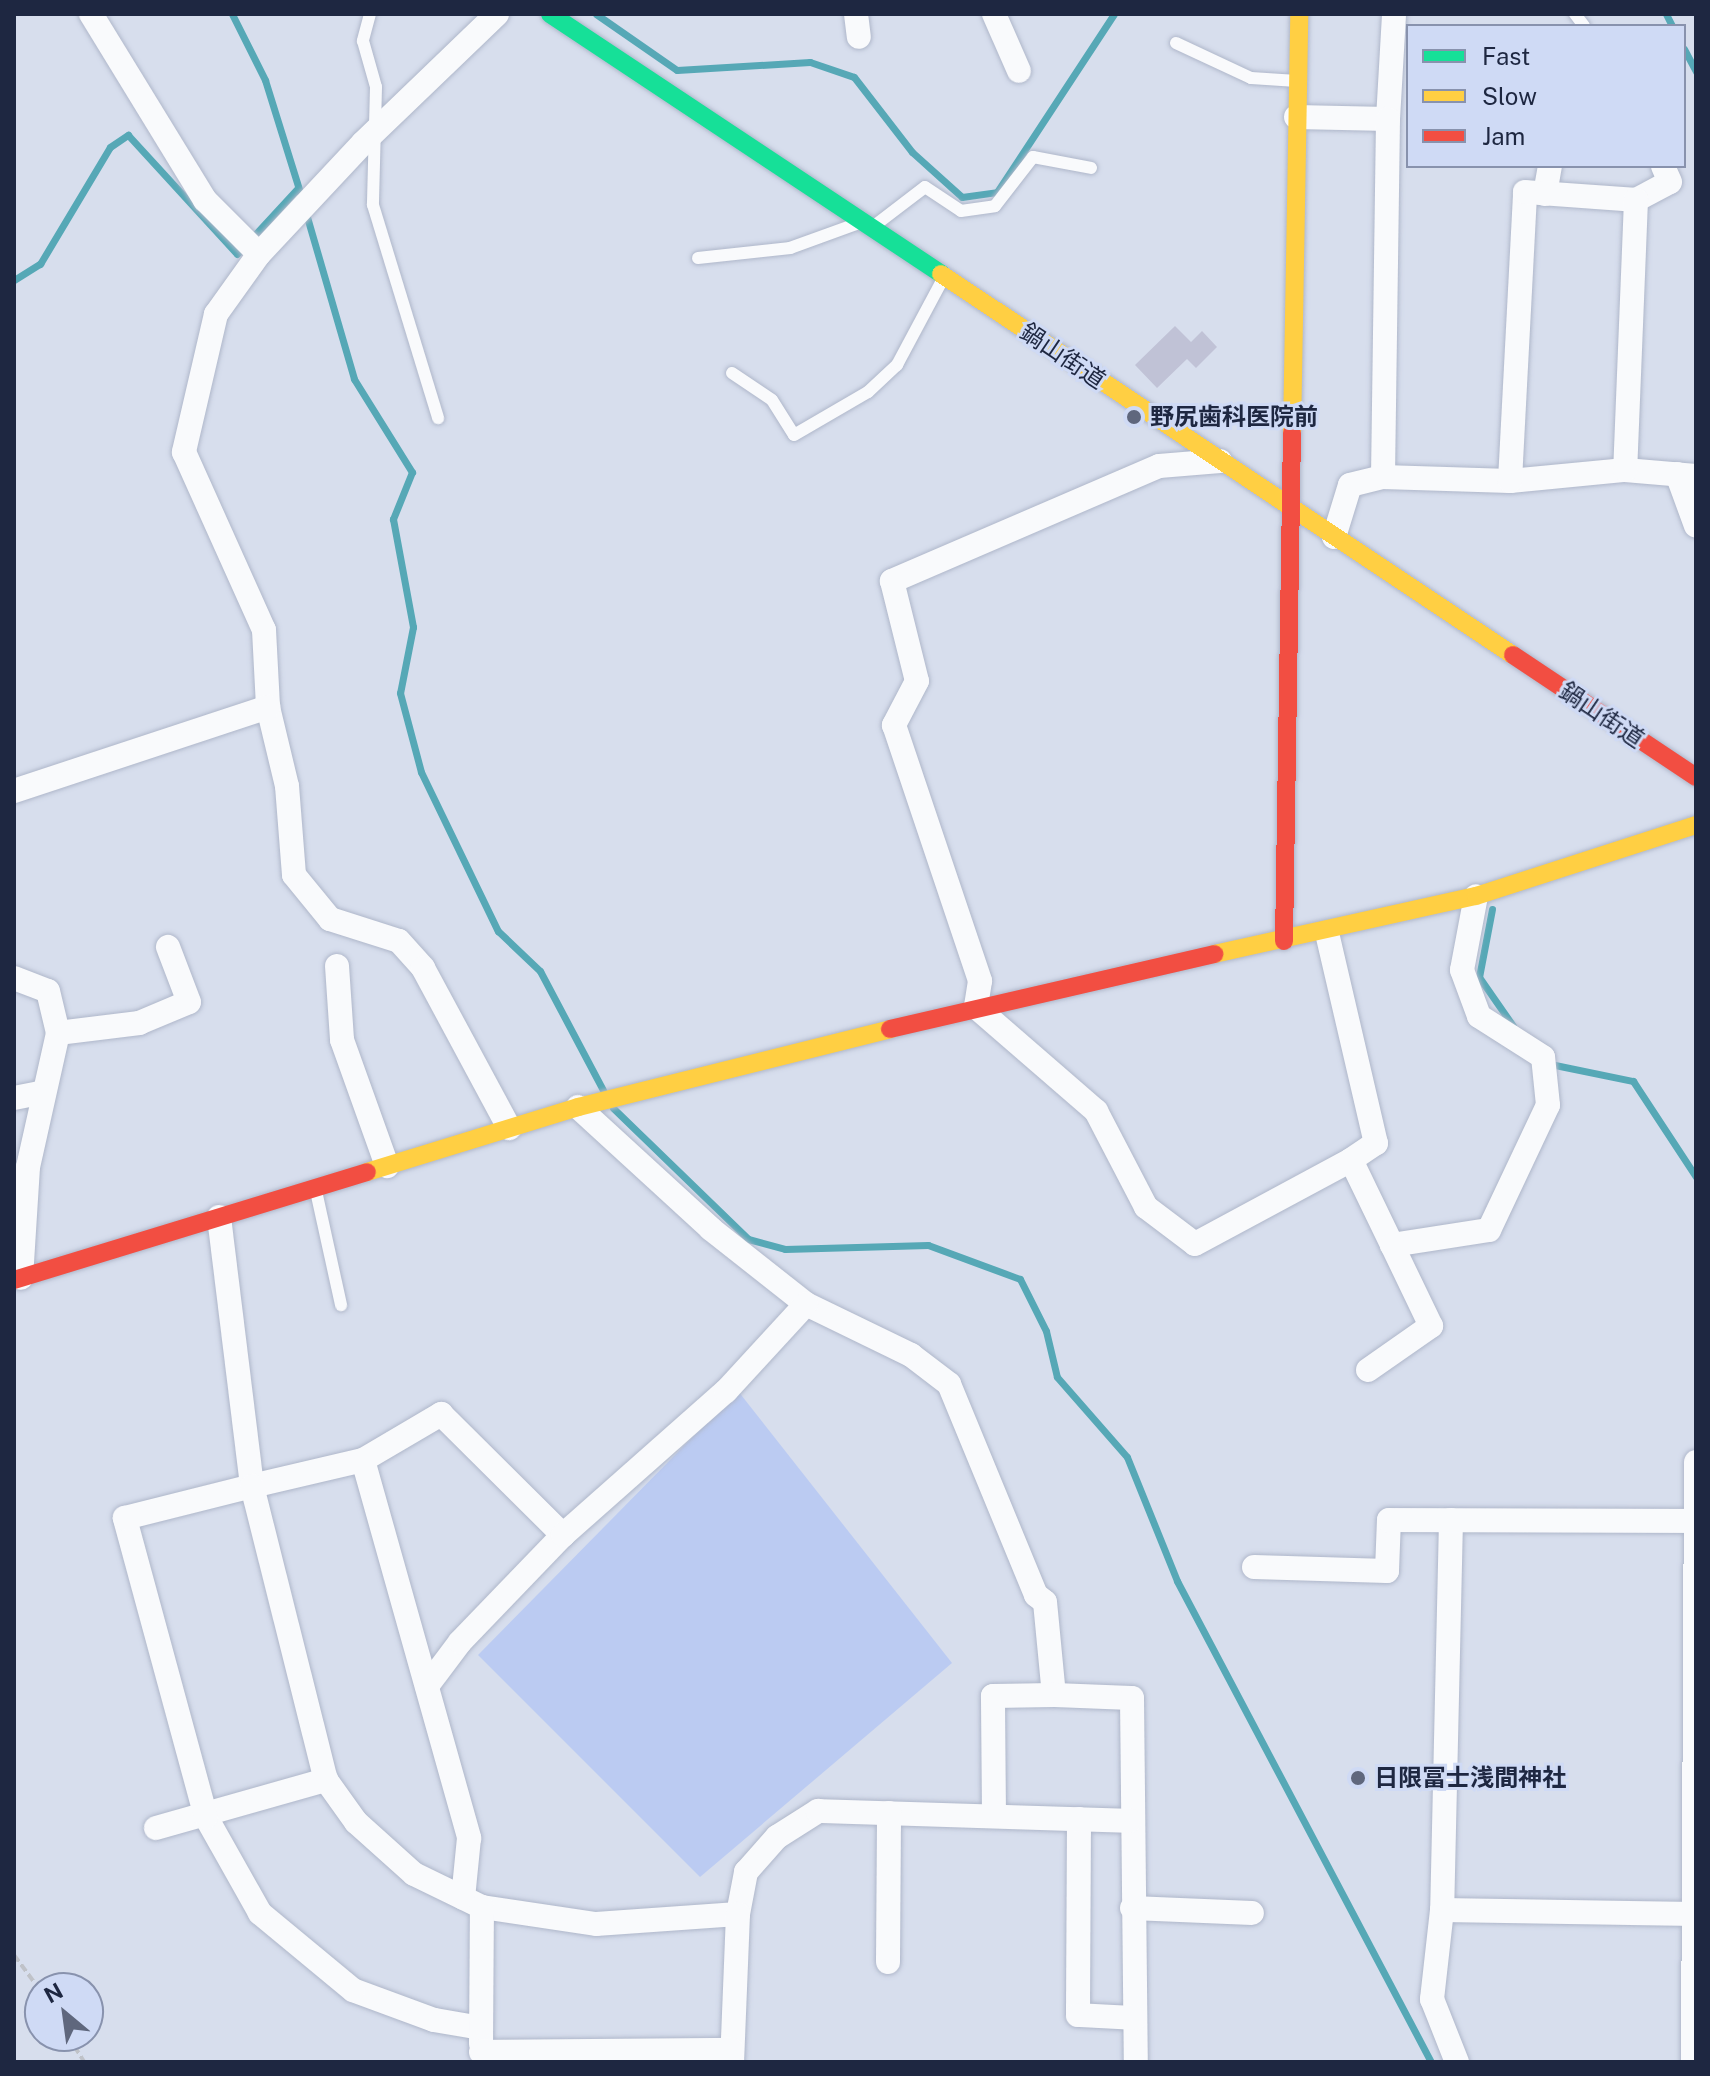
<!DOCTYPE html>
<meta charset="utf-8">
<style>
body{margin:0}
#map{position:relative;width:1710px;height:2076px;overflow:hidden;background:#d7deed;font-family:"Public Sans","Noto Sans JP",sans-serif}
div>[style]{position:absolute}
.green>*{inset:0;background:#bbcbf2}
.stream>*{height:7px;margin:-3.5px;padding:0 3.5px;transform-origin:3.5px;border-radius:3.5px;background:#56a8b6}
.building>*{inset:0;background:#c0c2d6}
.path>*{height:4px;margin-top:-2px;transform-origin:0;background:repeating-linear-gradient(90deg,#bfc2c8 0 8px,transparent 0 12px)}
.roads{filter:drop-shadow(0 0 2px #afb7ca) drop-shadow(0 0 2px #afb7ca)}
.lane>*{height:12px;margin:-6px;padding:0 6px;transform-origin:6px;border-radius:6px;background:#f9fafc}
.street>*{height:24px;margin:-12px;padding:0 12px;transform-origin:12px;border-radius:12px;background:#f9fafc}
.fast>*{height:18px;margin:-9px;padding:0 9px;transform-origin:9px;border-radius:9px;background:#16e098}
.slow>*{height:18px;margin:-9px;padding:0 9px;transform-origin:9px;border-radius:9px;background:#ffcf43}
.jam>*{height:18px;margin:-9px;padding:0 9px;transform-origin:9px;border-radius:9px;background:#f24e42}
.dots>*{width:22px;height:22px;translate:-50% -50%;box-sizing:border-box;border:4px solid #cfdaf5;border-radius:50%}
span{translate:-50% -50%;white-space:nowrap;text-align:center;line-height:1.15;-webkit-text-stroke:6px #cfdaf5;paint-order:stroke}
.street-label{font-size:24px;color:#1e2741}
.poi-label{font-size:24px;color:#1e2741;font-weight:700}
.left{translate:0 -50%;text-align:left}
.frame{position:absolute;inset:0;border:16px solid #1e2741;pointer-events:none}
.legend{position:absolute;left:1406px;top:24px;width:280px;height:144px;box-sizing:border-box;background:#cfdaf5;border:2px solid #8892ad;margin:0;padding:10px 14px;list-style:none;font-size:24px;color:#1e2741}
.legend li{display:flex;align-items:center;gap:16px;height:40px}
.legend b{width:40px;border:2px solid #8892ad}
.north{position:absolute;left:24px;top:1972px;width:80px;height:80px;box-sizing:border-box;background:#cfdaf5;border:2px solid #8892ad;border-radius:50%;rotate:331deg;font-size:22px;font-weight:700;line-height:32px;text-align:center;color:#1e2741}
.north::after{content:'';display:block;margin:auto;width:28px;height:36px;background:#5f677d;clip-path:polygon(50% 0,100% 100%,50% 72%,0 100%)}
</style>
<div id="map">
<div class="green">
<div style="clip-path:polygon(738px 1391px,952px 1663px,700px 1877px,478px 1655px)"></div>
</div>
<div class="stream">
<div style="left:232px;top:14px;width:74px;rotate:63.4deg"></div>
<div style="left:265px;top:80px;width:125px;rotate:72.7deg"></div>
<div style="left:596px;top:14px;width:98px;rotate:34.7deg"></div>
<div style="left:677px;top:70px;width:133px;rotate:-3.4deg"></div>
<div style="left:810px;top:62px;width:46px;rotate:18.8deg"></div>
<div style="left:854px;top:77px;width:95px;rotate:52.3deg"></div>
<div style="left:912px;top:152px;width:67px;rotate:42deg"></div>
<div style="left:962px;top:197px;width:35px;rotate:-8deg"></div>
<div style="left:997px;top:192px;width:213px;rotate:-56.7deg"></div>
<div style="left:1666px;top:14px;width:13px;rotate:63deg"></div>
<div style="left:1684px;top:49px;width:26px;rotate:62deg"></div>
<div style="left:305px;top:210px;width:176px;rotate:73.8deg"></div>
<div style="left:354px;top:379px;width:110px;rotate:58.1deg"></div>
<div style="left:412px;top:472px;width:51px;rotate:112deg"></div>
<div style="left:393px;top:519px;width:110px;rotate:79.5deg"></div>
<div style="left:413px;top:627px;width:67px;rotate:101.1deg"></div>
<div style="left:400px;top:693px;width:82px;rotate:75.1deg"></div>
<div style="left:421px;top:772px;width:177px;rotate:64.2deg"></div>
<div style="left:498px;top:931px;width:58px;rotate:43.6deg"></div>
<div style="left:540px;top:971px;width:135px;rotate:62.1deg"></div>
<div style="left:14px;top:280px;width:31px;rotate:-32deg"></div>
<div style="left:40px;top:264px;width:136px;rotate:-59.1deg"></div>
<div style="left:110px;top:147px;width:22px;rotate:-34deg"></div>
<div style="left:128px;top:135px;width:161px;rotate:47.5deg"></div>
<div style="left:237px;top:254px;width:90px;rotate:-47.3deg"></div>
<div style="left:1492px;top:909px;width:69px;rotate:100.8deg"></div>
<div style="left:1479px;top:977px;width:60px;rotate:55.2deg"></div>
<div style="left:1550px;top:1064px;width:85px;rotate:11.6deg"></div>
<div style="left:1633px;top:1081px;width:115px;rotate:56.7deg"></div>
<div style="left:613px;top:1108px;width:188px;rotate:44.1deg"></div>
<div style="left:748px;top:1239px;width:38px;rotate:15deg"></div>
<div style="left:785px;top:1249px;width:143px;rotate:-1.6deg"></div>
<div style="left:928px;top:1245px;width:98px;rotate:20.3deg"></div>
<div style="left:1020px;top:1279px;width:58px;rotate:63.4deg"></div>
<div style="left:1046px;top:1331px;width:47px;rotate:76.6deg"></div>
<div style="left:1057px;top:1377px;width:106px;rotate:48.8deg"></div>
<div style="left:1127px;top:1457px;width:134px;rotate:68deg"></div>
<div style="left:1177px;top:1581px;width:544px;rotate:62.16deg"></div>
</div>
<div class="building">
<div style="clip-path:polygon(1175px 326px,1191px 342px,1202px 331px,1217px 347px,1196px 368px,1187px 359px,1157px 388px,1135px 365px)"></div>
</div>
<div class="path">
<div style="left:14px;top:1676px;width:40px;rotate:90deg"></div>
<div style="left:14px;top:1955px;width:44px;rotate:53.4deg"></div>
<div style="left:68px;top:2036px;width:31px;rotate:58deg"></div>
</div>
<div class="roads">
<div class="lane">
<div style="left:370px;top:14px;width:28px;rotate:105deg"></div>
<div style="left:363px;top:41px;width:48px;rotate:74.2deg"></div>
<div style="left:376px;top:87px;width:118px;rotate:91.5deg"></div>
<div style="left:373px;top:205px;width:223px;rotate:73deg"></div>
<div style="left:1575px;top:14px;width:15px;rotate:53deg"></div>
<div style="left:1176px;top:43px;width:83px;rotate:25deg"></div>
<div style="left:1251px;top:78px;width:46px;rotate:3.7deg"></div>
<div style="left:874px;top:226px;width:64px;rotate:-37.4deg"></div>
<div style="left:925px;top:187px;width:43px;rotate:33.7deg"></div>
<div style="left:961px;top:211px;width:34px;rotate:-8deg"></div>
<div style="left:995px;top:206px;width:62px;rotate:-52.2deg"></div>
<div style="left:1033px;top:157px;width:59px;rotate:10.7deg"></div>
<div style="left:698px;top:258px;width:93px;rotate:-6.2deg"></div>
<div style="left:790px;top:248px;width:73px;rotate:-19.9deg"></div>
<div style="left:732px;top:373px;width:48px;rotate:34deg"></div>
<div style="left:772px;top:400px;width:41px;rotate:57.8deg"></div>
<div style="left:794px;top:435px;width:86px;rotate:-30.2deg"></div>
<div style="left:868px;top:392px;width:40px;rotate:-43deg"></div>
<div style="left:897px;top:365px;width:100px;rotate:-61.9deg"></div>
<div style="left:316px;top:1191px;width:117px;rotate:77.6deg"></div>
</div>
<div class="street">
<div style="left:91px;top:14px;width:218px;rotate:58.5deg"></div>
<div style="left:205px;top:200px;width:76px;rotate:45deg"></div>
<div style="left:497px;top:14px;width:186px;rotate:136.1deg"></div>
<div style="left:363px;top:143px;width:152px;rotate:133.1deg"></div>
<div style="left:259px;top:254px;width:74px;rotate:125.6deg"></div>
<div style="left:216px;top:314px;width:142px;rotate:103.1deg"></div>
<div style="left:184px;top:452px;width:195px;rotate:65.8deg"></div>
<div style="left:264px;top:630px;width:77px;rotate:87deg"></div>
<div style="left:268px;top:707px;width:81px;rotate:76.5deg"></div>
<div style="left:287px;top:786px;width:89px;rotate:85.5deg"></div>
<div style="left:294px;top:875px;width:57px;rotate:50.7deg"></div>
<div style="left:330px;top:919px;width:72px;rotate:17.7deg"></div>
<div style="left:399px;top:941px;width:36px;rotate:48deg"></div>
<div style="left:423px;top:968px;width:182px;rotate:61.7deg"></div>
<div style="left:856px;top:14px;width:23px;rotate:83deg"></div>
<div style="left:994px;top:14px;width:62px;rotate:66.3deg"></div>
<div style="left:1296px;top:117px;width:92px;rotate:1.2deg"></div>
<div style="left:1388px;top:119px;width:105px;rotate:-86.7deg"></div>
<div style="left:1545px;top:194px;width:28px;rotate:-80deg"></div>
<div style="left:1636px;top:200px;width:38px;rotate:-28deg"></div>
<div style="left:1670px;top:182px;width:17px;rotate:-114deg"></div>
<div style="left:1220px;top:461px;width:61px;rotate:175.3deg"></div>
<div style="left:1159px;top:466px;width:291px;rotate:156.7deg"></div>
<div style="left:892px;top:581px;width:103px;rotate:76deg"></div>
<div style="left:917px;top:681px;width:50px;rotate:117.6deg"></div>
<div style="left:894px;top:725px;width:270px;rotate:71.4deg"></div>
<div style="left:980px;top:981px;width:26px;rotate:99deg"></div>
<div style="left:976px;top:1007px;width:159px;rotate:40.9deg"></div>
<div style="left:1096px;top:1111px;width:108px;rotate:62.5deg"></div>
<div style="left:1146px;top:1207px;width:61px;rotate:37.1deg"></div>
<div style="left:1195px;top:1244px;width:177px;rotate:-28.3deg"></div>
<div style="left:1351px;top:1160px;width:94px;rotate:64.2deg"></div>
<div style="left:1392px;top:1245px;width:98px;rotate:-8.8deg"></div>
<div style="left:1489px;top:1230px;width:138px;rotate:-64.7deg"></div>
<div style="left:1548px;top:1105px;width:48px;rotate:-95.9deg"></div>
<div style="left:1543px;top:1057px;width:76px;rotate:-147.4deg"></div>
<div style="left:1479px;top:1016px;width:49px;rotate:-110.3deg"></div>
<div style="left:1462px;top:970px;width:75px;rotate:-79.3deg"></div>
<div style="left:1677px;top:474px;width:55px;rotate:69.9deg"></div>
<div style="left:1383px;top:477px;width:358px;rotate:-89.2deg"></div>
<div style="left:1510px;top:481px;width:116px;rotate:-5.5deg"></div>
<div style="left:1625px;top:470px;width:71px;rotate:4.8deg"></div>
<div style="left:1334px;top:537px;width:54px;rotate:-72.9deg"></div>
<div style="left:1350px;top:485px;width:34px;rotate:-14deg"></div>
<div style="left:1383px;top:477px;width:127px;rotate:1.8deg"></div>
<div style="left:1510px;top:481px;width:289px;rotate:-87deg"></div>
<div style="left:1525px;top:192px;width:111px;rotate:4.1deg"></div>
<div style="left:1636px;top:200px;width:270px;rotate:92.3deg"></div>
<div style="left:14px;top:791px;width:268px;rotate:-18.3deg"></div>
<div style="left:1327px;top:933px;width:216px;rotate:76.9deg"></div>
<div style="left:1376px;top:1143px;width:30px;rotate:146deg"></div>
<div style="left:337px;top:966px;width:74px;rotate:86.1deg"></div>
<div style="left:342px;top:1040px;width:134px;rotate:70.3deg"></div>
<div style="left:14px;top:978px;width:36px;rotate:21deg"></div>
<div style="left:48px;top:991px;width:43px;rotate:76.6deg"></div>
<div style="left:58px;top:1033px;width:137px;rotate:102.6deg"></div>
<div style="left:28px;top:1167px;width:111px;rotate:93.6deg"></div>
<div style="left:58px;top:1033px;width:82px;rotate:-7deg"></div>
<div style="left:139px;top:1023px;width:54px;rotate:-22.8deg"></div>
<div style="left:189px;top:1002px;width:59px;rotate:-110.9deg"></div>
<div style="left:14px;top:1098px;width:26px;rotate:-11deg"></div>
<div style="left:578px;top:1107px;width:180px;rotate:42.5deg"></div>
<div style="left:711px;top:1229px;width:121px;rotate:38.3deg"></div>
<div style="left:806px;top:1304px;width:117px;rotate:25.9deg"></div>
<div style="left:911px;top:1355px;width:48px;rotate:37.3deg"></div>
<div style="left:949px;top:1384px;width:228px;rotate:67.6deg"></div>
<div style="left:1036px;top:1595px;width:11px;rotate:38deg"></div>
<div style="left:1045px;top:1602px;width:93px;rotate:84.5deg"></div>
<div style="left:1054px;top:1695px;width:78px;rotate:2.2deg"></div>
<div style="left:1132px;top:1698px;width:364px;rotate:89.4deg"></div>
<div style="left:219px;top:1217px;width:271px;rotate:83deg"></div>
<div style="left:252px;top:1486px;width:114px;rotate:-13.2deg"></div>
<div style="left:363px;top:1460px;width:91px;rotate:-30.5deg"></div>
<div style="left:441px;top:1414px;width:172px;rotate:44.8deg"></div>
<div style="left:1368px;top:1370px;width:77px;rotate:-34.9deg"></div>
<div style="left:1431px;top:1326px;width:90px;rotate:-115.7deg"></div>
<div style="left:363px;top:1460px;width:393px;rotate:74.3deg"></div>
<div style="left:469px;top:1838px;width:60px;rotate:95.7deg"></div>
<div style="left:1451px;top:1520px;width:390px;rotate:91.3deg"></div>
<div style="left:1442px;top:1910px;width:90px;rotate:96.4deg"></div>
<div style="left:1432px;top:1999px;width:68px;rotate:68.4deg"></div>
<div style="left:1254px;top:1567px;width:133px;rotate:1.7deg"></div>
<div style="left:1387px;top:1571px;width:51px;rotate:-87.8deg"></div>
<div style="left:1389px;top:1520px;width:307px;rotate:0.2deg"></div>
<div style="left:427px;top:1686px;width:55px;rotate:-53.1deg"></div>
<div style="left:460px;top:1642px;width:149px;rotate:-46.1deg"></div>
<div style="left:563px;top:1535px;width:217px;rotate:-41.5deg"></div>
<div style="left:726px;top:1391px;width:118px;rotate:-47.4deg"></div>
<div style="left:994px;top:1816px;width:120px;rotate:-90.5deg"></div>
<div style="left:993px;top:1696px;width:61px;rotate:-0.9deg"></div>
<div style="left:1079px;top:1819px;width:196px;rotate:90.3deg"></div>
<div style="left:1078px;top:2015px;width:57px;rotate:3deg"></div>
<div style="left:156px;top:1828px;width:177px;rotate:-15.8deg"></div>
<div style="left:1132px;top:1908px;width:120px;rotate:2.4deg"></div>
<div style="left:1442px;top:1910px;width:254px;rotate:0.9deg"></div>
<div style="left:738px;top:1914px;width:43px;rotate:-79.2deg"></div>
<div style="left:746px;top:1872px;width:47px;rotate:-48.5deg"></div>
<div style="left:777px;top:1837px;width:49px;rotate:-32.4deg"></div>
<div style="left:818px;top:1811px;width:312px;rotate:1.8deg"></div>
<div style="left:888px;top:1962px;width:149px;rotate:-89.6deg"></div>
<div style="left:481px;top:2028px;width:48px;rotate:-170.3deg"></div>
<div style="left:434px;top:2020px;width:86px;rotate:-159.7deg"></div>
<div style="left:353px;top:1990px;width:121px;rotate:-140.4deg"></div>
<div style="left:260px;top:1913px;width:110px;rotate:-119.4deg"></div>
<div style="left:206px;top:1817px;width:310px;rotate:-105.2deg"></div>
<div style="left:125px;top:1518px;width:131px;rotate:-14.1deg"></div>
<div style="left:252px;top:1486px;width:303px;rotate:75.9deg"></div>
<div style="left:326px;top:1780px;width:52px;rotate:54.5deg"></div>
<div style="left:356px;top:1822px;width:78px;rotate:41.9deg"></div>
<div style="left:414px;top:1874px;width:76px;rotate:25.9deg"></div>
<div style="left:482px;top:1907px;width:115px;rotate:8.5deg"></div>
<div style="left:596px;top:1924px;width:142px;rotate:-4deg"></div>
<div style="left:738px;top:1914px;width:148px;rotate:92.3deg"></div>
<div style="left:481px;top:2044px;width:137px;rotate:-89.6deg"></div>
<div style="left:481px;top:2052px;width:251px;rotate:-0.5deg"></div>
<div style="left:1693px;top:2062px;width:600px;rotate:-89.71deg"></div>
</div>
<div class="fast">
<div style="left:550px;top:14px;width:470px;rotate:33.6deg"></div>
</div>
<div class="slow">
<div style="left:941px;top:274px;width:687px;rotate:33.67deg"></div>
<div style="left:1292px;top:433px;width:419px;rotate:-89deg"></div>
<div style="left:1214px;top:954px;width:268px;rotate:-12.5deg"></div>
<div style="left:1476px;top:896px;width:231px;rotate:-17.9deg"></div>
<div style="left:367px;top:1172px;width:221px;rotate:-17.1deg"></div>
<div style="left:578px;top:1107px;width:322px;rotate:-14deg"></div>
</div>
<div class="jam">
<div style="left:1513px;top:655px;width:220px;rotate:33.7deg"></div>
<div style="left:1284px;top:941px;width:508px;rotate:-89.1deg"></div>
<div style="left:890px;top:1029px;width:333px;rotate:-13deg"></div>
<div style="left:14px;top:1280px;width:369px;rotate:-17deg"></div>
</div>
</div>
<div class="dots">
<div style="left:1134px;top:417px;background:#5f677d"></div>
<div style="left:1358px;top:1778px;background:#5f677d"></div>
</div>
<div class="street-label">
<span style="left:1063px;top:356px;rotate:34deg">鍋山街道</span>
<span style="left:1602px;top:715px;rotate:34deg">鍋山街道</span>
</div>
<div class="poi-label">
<span class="left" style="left:1150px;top:417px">野尻歯科医院前</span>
<span class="left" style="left:1374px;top:1778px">日限冨士浅間神社</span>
</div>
<div class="frame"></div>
<ul class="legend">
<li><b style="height:10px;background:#16e098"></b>Fast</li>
<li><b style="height:10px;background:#ffcf43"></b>Slow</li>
<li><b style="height:10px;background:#f24e42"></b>Jam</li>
</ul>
<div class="north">N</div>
</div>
